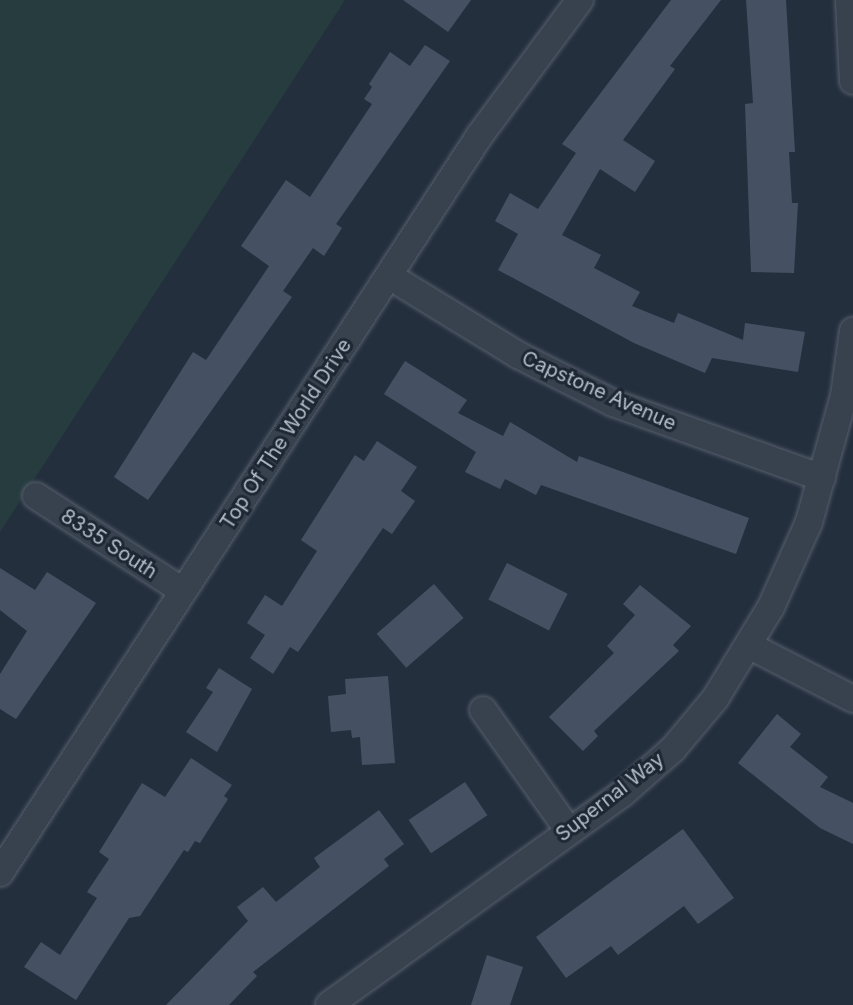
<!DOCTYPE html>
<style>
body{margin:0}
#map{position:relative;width:853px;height:1005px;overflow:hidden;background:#242f3e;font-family:Inter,sans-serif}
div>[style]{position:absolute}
.green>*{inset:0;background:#263c3f}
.building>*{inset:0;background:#455162;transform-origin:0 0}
.roads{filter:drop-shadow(0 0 2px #565f6c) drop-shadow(0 0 2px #565f6c)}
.street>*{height:26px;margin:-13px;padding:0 13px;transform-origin:13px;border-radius:13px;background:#38414e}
span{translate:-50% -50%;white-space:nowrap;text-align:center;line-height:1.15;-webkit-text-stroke:6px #1d2633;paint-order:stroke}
.street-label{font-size:20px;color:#b4bcc9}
</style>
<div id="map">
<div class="green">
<div style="clip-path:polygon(0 0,345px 0,0 532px)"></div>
</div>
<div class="building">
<div style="clip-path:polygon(403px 0,471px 0,448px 32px)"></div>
<div style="clip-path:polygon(671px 0,721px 0,670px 66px,675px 69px,623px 140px,655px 161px,635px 192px,600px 169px,562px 235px,601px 255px,594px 268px,640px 292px,632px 306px,674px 323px,678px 313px,743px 340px,745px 323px,805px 332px,798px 372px,712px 358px,705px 373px,634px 343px,498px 270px,518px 234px,495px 221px,510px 193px,538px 209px,576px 153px,562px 144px)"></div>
<div style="clip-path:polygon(746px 0,786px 0,795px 152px,789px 152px,792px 203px,798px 203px,794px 273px,751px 272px,745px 104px,753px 103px)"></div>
<div style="clip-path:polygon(425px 45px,450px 61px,336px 224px,342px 228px,324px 256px,313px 248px,283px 291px,292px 297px,148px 500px,114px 477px,193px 352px,206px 360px,269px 266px,241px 246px,286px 180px,310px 197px,372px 104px,364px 99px,372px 87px,369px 84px,390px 52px,410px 66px)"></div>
<div style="clip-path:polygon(405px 361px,467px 400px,458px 413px,503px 436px,510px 422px,577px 462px,579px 456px,749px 518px,736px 554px,541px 485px,536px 495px,505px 479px,500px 489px,465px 472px,476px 452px,384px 394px)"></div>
<div style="clip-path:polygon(377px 441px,417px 467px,401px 491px,415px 501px,392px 534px,383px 528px,298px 652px,290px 647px,273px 674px,250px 658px,265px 635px,247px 623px,265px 595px,282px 606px,317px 551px,301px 540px,355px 455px,364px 461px)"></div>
<div style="left:507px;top:563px;width:68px;height:41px;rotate:27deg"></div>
<div style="clip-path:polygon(0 568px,35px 590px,47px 572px,96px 603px,16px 719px,0 709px,0 674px,27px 631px,0 610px)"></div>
<div style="left:434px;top:584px;width:45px;height:76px;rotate:49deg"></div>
<div style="clip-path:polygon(640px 585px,691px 626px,673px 645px,679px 651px,594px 731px,598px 736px,583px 751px,549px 717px,614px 653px,607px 646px,635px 615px,623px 604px)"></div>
<div style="clip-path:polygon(219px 668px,252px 689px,217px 752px,186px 732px,213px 692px,206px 688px)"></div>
<div style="clip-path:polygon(388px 676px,395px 763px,362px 765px,360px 737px,352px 738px,351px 730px,331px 732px,328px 696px,346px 694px,345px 679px)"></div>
<div style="clip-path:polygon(777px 714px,801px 734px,790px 747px,828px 777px,820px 787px,853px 803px,853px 844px,820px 828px,738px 763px)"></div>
<div style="clip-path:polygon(191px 758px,232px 785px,224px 796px,228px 799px,200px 843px,195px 841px,188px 852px,184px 850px,140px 916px,129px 918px,76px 1000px,24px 967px,41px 942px,60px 955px,97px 898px,87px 892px,109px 859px,99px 852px,142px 783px,165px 797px)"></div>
<div style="left:465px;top:782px;width:40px;height:68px;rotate:56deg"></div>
<div style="clip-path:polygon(379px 810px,404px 844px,384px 859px,389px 866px,253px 972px,257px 976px,229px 1005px,166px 1005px,248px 921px,237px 907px,263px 887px,276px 902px,320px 867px,314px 858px)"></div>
<div style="clip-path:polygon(683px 829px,734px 898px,698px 924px,684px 906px,618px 955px,611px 946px,566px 978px,536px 937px)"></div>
<div style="clip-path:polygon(487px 955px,523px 967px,510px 1005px,471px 1005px)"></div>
</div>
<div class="roads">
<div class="street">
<div style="left:849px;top:0;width:81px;rotate:87.2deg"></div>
<div style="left:389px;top:276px;width:151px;rotate:31.5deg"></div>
<div style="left:518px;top:355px;width:106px;rotate:26.8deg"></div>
<div style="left:613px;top:403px;width:222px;rotate:19.7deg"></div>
<div style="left:36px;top:496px;width:175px;rotate:32.9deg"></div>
<div style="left:750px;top:646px;width:116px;rotate:27.2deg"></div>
<div style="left:483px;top:710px;width:148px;rotate:54.6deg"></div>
<div style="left:0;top:873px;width:880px;rotate:-56.96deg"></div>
<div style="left:480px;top:135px;width:168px;rotate:-53.5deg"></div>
<div style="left:329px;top:1005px;width:362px;rotate:-35.8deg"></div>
<div style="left:623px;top:793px;width:67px;rotate:-41.3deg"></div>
<div style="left:673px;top:749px;width:65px;rotate:-50deg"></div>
<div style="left:715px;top:699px;width:108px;rotate:-58.7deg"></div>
<div style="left:771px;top:607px;width:93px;rotate:-65.9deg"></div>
<div style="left:809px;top:522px;width:131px;rotate:-74.5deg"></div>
<div style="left:844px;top:396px;width:66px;rotate:-82.1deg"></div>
</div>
</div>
<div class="street-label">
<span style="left:599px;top:391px;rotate:24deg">Capstone Avenue</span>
<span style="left:286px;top:434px;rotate:-57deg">Top Of The World Drive</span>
<span style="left:109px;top:544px;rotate:33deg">8335 South</span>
<span style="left:610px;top:797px;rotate:-38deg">Supernal Way</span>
</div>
</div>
